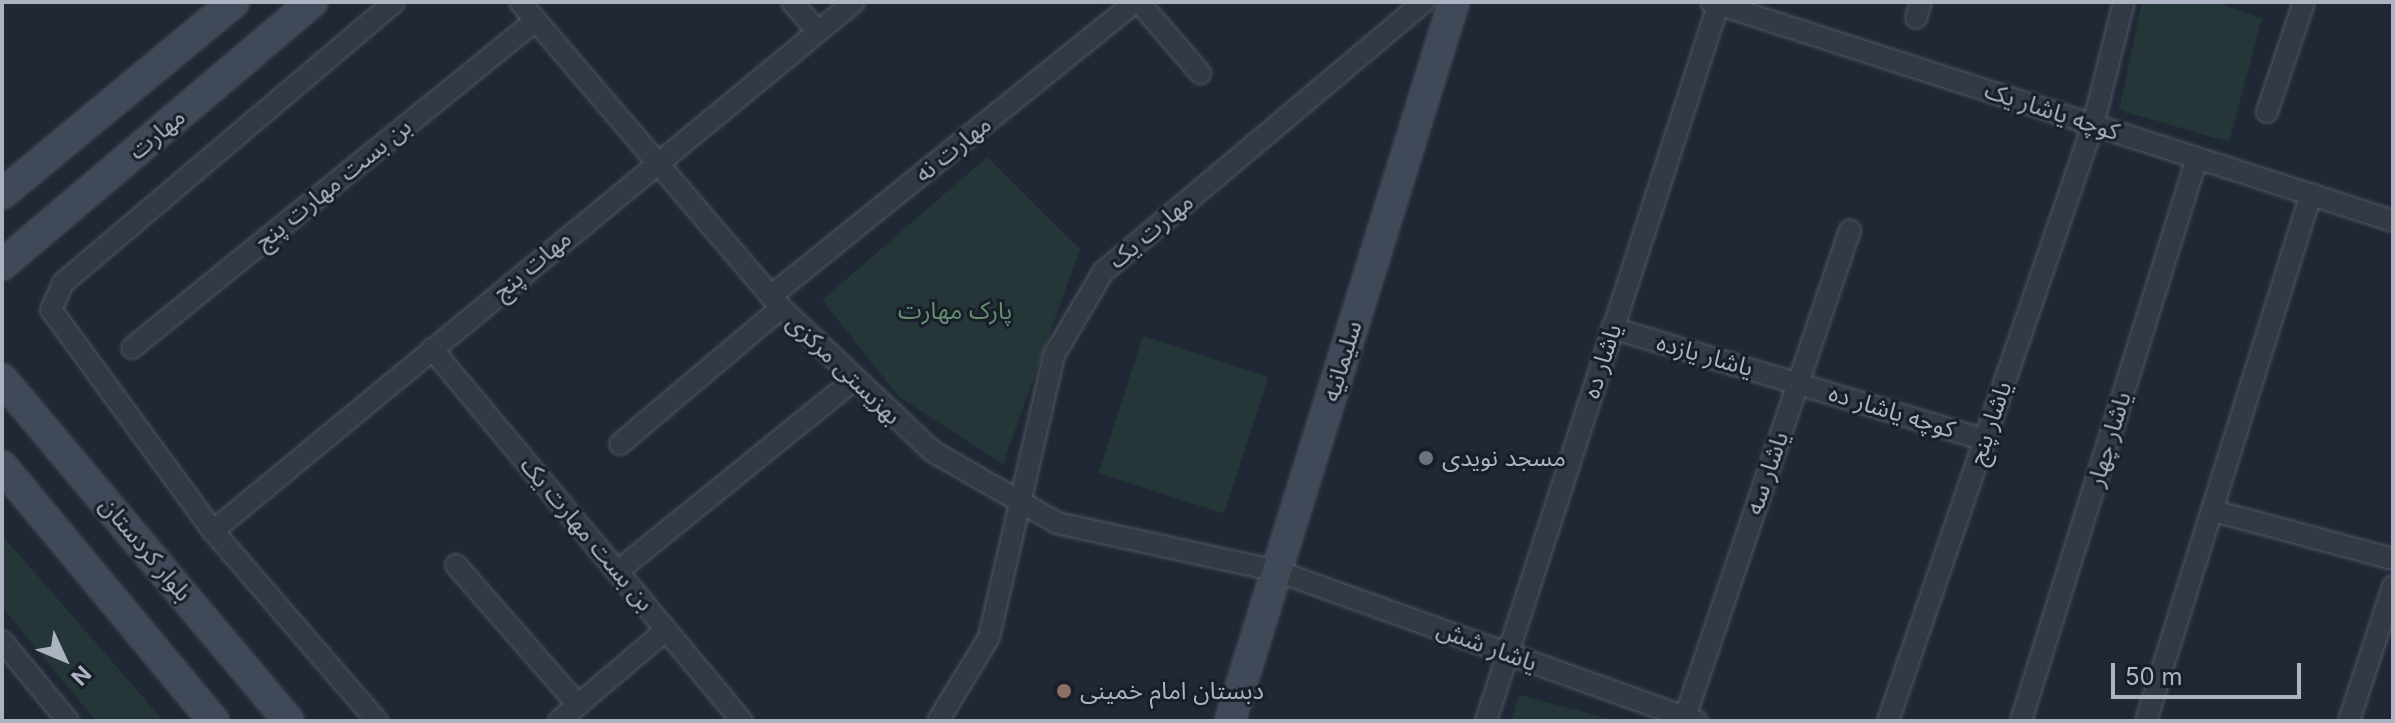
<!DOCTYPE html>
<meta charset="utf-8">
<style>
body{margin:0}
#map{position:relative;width:2395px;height:723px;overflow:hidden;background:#1f2834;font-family:Inter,"Noto Sans Arabic",sans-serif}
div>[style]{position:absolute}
.green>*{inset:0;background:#243637;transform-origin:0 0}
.roads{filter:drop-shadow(0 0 2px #505763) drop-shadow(0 0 2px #505763)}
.street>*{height:20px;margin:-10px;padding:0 10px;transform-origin:10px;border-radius:10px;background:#323a44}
.secondary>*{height:28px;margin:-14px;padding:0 14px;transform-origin:14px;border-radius:14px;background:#404957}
.dots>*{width:22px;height:22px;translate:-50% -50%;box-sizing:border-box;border:4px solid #181f29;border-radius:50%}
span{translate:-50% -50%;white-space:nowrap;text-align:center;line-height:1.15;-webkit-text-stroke:6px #181f29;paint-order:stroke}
.street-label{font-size:24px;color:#acb4c2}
.park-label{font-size:24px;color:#659170}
.poi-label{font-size:24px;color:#acb4c2}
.left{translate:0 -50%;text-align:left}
.frame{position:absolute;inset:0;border:4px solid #acb4c2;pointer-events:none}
.north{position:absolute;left:24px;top:619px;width:80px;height:80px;-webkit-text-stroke:6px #181f29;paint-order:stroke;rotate:134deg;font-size:22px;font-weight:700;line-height:32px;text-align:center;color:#acb4c2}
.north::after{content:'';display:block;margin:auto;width:28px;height:36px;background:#acb4c2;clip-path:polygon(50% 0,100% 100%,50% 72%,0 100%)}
.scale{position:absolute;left:2111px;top:663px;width:190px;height:36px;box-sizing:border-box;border:4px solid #acb4c2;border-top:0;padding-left:10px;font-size:24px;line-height:28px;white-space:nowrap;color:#acb4c2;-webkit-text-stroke:6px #181f29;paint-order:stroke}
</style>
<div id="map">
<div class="green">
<div style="clip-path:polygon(2142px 2px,2217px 2px,2262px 19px,2229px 142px,2119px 110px)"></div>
<div style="clip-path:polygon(987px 157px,1080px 249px,1003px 464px,899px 397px,822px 300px)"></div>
<div style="left:1143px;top:336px;width:132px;height:144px;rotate:18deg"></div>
<div style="clip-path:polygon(2px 535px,164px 721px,96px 721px,2px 607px)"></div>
<div style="clip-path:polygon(1519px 695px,1618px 721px,1511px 721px)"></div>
</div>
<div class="roads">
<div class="street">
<div style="left:520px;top:2px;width:402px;rotate:49.5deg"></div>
<div style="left:781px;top:308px;width:208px;rotate:43.4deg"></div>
<div style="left:932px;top:451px;width:144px;rotate:29.9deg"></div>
<div style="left:1057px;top:523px;width:225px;rotate:12.3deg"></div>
<div style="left:1277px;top:571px;width:446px;rotate:19.7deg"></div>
<div style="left:792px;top:2px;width:38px;rotate:49deg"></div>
<div style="left:1139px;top:2px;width:94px;rotate:49.3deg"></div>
<div style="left:1711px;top:2px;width:716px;rotate:17.8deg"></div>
<div style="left:1916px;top:18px;width:17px;rotate:-73deg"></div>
<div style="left:2267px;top:112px;width:116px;rotate:-71.4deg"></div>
<div style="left:771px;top:296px;width:468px;rotate:-38.9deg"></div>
<div style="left:1612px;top:328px;width:389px;rotate:16.7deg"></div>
<div style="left:132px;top:348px;width:519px;rotate:-39.06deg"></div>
<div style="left:432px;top:349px;width:484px;rotate:50.2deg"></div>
<div style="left:620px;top:444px;width:211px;rotate:-40.2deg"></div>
<div style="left:2214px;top:511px;width:185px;rotate:15deg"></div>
<div style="left:213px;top:531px;width:831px;rotate:-39.53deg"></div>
<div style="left:456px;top:565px;width:186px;rotate:48.9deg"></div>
<div style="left:619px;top:570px;width:300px;rotate:-39deg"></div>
<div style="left:2px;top:641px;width:104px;rotate:50.5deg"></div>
<div style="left:1685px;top:717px;width:514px;rotate:-71.28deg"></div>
<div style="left:377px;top:721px;width:251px;rotate:-130.8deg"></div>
<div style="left:213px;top:531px;width:274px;rotate:-126.2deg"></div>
<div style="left:51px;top:310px;width:30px;rotate:-66deg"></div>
<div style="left:63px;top:283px;width:434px;rotate:-40.3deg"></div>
<div style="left:559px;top:721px;width:140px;rotate:-40.4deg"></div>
<div style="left:938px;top:721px;width:98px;rotate:-58.7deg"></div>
<div style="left:989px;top:637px;width:289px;rotate:-77deg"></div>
<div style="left:1054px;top:355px;width:96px;rotate:-59.4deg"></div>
<div style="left:1103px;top:272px;width:419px;rotate:-40.1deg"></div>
<div style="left:1486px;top:721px;width:756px;rotate:-72.04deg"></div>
<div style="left:1888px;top:721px;width:630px;rotate:-71.02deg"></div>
<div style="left:2093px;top:125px;width:127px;rotate:-75.9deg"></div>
<div style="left:2021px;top:721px;width:590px;rotate:-72.64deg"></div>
<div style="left:2146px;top:721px;width:552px;rotate:-72.62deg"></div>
<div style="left:2349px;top:721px;width:142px;rotate:-71.9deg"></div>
</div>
<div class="secondary">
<div style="left:2px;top:194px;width:301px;rotate:-39.6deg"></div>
<div style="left:2px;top:265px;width:407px;rotate:-40.3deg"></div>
<div style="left:2px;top:379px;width:446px;rotate:50deg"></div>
<div style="left:2px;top:466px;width:332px;rotate:50.3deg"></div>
<div style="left:1230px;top:721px;width:753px;rotate:-72.7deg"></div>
</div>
</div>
<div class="dots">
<div style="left:1426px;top:458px;background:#6b7280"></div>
<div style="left:1064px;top:691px;background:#8d6e63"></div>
</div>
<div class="street-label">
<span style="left:2052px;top:111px;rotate:18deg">کوچه یاشار یک</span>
<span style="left:157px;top:134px;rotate:-40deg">مهارت</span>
<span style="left:953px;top:149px;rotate:-39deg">مهارت نه</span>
<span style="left:333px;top:184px;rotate:-39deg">بن بست مهارت پنج</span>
<span style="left:1151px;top:231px;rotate:-40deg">مهارت یک</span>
<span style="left:532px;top:265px;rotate:-40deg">مهات پنج</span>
<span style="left:1705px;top:355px;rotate:16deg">یاشار یازده</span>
<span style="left:1342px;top:361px;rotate:-73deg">سلیمانیه</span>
<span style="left:1602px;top:361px;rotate:-72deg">یاشار ده</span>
<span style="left:844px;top:369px;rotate:44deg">بهزیستی مرکزی</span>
<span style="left:1892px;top:411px;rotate:17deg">کوچه یاشار ده</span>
<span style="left:1990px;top:423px;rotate:-71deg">یاشار پنج</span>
<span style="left:2109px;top:439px;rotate:-73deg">یاشار چهار</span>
<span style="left:1767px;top:473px;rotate:-71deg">یاشار سه</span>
<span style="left:587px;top:534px;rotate:50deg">بن بست مهارت یک</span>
<span style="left:146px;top:549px;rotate:50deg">بلوار کردستان</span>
<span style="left:1487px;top:646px;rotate:20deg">یاشار شش</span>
</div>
<div class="park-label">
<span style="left:955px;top:311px">پارک مهارت</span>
</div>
<div class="poi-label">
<span class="left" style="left:1442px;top:458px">مسجد نویدی</span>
<span class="left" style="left:1080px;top:691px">دبستان امام خمینی</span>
</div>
<div class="frame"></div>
<div class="north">N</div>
<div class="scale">50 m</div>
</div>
